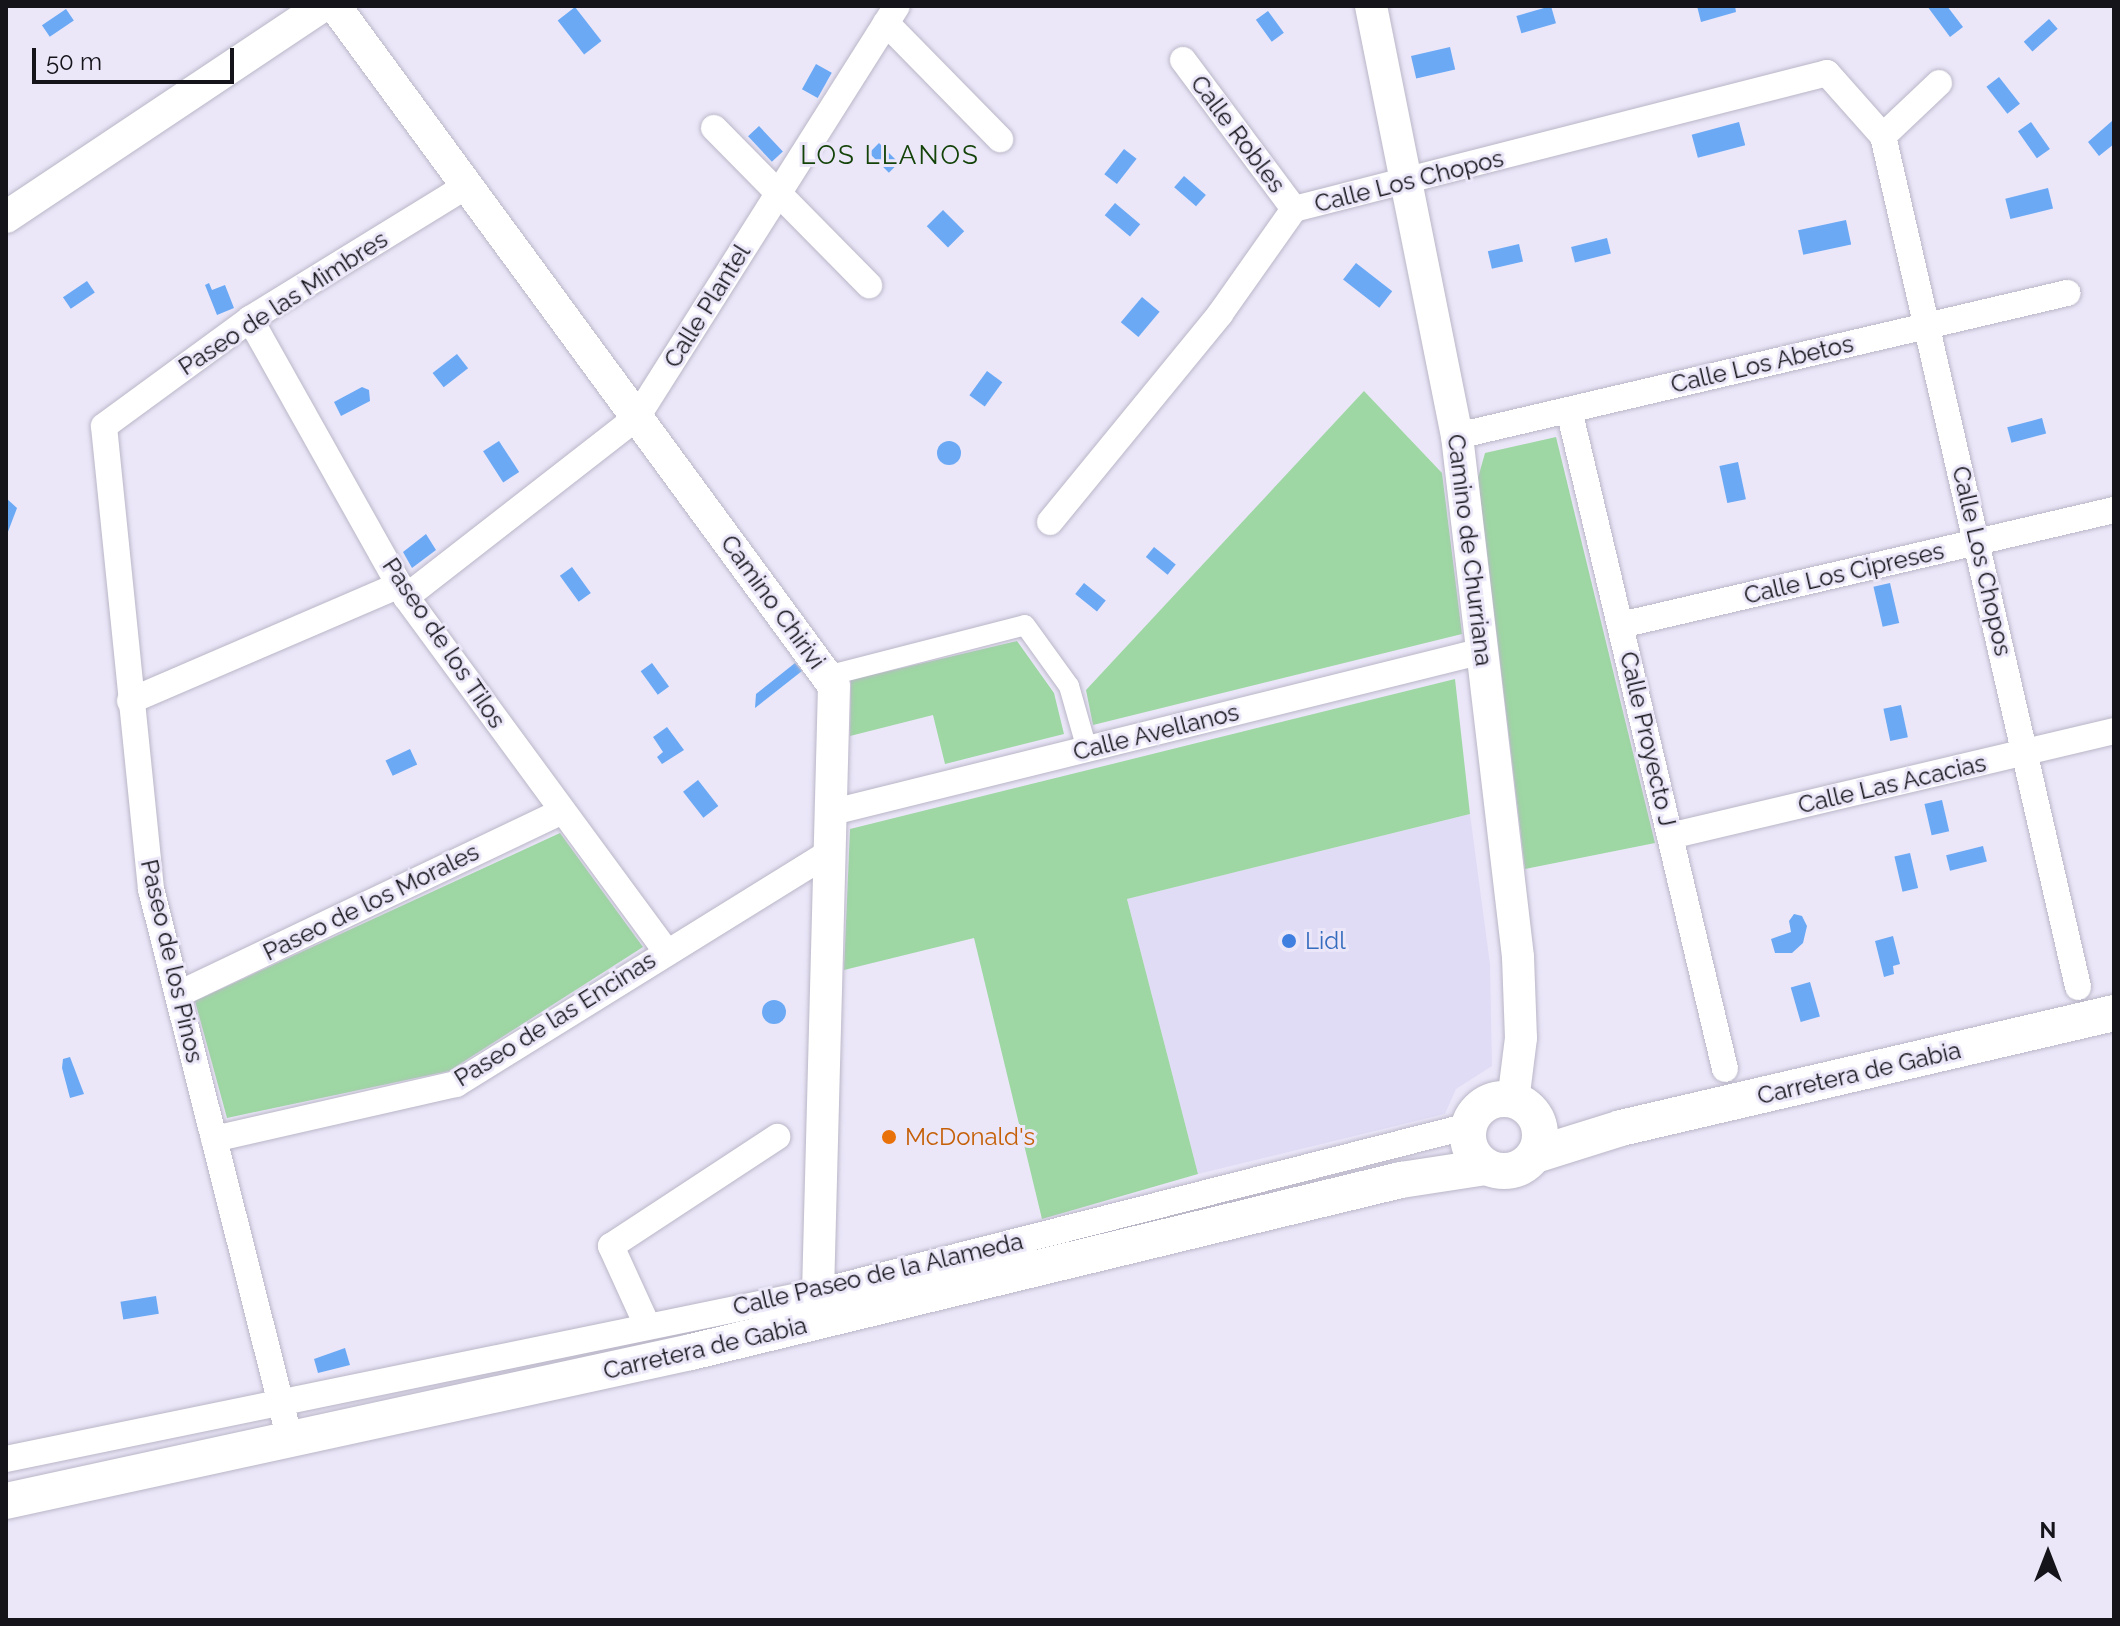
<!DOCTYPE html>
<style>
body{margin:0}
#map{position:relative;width:2120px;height:1626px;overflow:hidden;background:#ebe7f9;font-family:Raleway,sans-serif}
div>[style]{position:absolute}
.built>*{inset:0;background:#e1dcf5}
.green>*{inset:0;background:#9ed7a3}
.water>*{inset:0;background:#6ba9f5;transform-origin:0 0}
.round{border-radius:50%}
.roads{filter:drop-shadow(0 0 2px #bab6c7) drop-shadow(0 0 2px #bab6c7)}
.pedestrian>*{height:20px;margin:-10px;padding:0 10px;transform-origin:10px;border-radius:10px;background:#fff}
.minor>*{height:26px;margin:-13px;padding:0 13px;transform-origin:13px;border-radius:13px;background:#fff}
.tertiary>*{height:32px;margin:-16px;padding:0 16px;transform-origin:16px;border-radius:16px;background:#fff}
.secondary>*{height:36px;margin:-18px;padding:0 18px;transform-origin:18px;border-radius:18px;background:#fff}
.secondary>.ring{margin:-18px;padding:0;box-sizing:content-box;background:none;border:36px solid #fff;border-radius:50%}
.dots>*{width:22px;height:22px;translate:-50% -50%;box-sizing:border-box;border:4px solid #ebe7f9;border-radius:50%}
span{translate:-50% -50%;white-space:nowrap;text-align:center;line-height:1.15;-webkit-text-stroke:6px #ebe7f9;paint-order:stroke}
.street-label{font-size:24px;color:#15141a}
.shop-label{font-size:24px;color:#366cbe}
.left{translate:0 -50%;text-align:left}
.food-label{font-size:24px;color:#c56008}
.neighbourhood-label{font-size:26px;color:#134308;letter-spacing:2px}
.frame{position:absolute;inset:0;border:8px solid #15141a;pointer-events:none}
.north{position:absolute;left:2008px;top:1514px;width:80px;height:80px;-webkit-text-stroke:6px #ebe7f9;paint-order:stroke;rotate:0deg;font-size:22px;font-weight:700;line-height:32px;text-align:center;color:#15141a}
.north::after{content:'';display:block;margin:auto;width:28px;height:36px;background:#15141a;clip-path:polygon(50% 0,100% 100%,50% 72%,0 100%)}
.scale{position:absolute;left:32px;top:48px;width:202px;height:36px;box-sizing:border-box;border:4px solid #15141a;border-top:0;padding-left:10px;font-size:24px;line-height:28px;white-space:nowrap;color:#15141a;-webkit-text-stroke:6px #ebe7f9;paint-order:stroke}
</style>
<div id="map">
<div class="built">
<div style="clip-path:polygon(1470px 814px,1490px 964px,1492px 1066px,1456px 1089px,1445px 1114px,1198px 1174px,1127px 899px)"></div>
</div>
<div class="green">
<div style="clip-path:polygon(1364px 391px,1442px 473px,1462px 634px,1093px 725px,1086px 690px)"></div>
<div style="clip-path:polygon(1556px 437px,1655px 843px,1525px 869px,1478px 478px,1485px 453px)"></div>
<div style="clip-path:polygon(1017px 641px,1054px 693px,1064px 734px,945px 764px,933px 715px,850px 736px,851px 680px)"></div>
<div style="clip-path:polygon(1455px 679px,1470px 814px,1127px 899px,1198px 1174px,1042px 1219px,974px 938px,844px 970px,850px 829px)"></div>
<div style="clip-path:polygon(560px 833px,643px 947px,449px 1071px,227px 1118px,195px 1001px)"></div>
</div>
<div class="water">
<div style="left:1551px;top:6px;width:18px;height:36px;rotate:74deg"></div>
<div style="clip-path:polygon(1697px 6px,1735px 6px,1736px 12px,1701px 22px)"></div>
<div style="clip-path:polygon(1927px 6px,1947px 6px,1963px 27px,1950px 37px)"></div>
<div style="left:575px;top:7px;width:43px;height:22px;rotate:52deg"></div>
<div style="left:66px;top:9px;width:14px;height:29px;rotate:56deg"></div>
<div style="left:1268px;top:11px;width:27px;height:15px;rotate:54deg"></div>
<div style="left:2049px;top:19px;width:13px;height:34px;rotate:48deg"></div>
<div style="left:1450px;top:47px;width:23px;height:40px;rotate:77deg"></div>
<div style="left:816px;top:64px;width:18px;height:29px;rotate:29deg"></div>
<div style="left:1999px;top:77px;width:34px;height:16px;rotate:52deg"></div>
<div style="clip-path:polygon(2112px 121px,2114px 144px,2099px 156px,2088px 142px)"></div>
<div style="left:1739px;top:122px;width:24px;height:49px;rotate:75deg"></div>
<div style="left:2031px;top:122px;width:33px;height:16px;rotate:55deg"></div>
<div style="left:759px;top:126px;width:35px;height:15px;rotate:47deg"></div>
<div style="left:879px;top:143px;width:28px;height:14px;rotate:45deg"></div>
<div style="left:1124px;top:149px;width:16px;height:32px;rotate:38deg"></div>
<div style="left:1184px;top:176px;width:29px;height:15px;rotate:41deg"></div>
<div style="left:2048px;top:188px;width:21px;height:44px;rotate:76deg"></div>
<div style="left:1115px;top:203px;width:33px;height:16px;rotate:40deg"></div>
<div style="left:943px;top:210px;width:30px;height:23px;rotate:45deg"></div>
<div style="left:1846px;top:220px;width:25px;height:49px;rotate:78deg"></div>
<div style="left:1607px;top:238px;width:16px;height:37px;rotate:76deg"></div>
<div style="left:1519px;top:244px;width:18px;height:32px;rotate:77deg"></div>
<div style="left:1356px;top:263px;width:46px;height:21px;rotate:38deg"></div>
<div style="left:87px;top:281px;width:14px;height:29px;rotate:56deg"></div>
<div style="clip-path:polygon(209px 283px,212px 290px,225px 285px,234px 308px,217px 315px,205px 285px)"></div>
<div style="left:1142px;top:297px;width:23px;height:33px;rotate:40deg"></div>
<div style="left:457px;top:354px;width:18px;height:31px;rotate:52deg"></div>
<div style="left:987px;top:371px;width:19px;height:30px;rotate:36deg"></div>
<div style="clip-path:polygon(362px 387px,369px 390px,370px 401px,341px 416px,334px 402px)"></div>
<div style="left:2042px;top:418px;width:16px;height:36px;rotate:75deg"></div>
<div class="round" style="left:937px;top:441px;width:24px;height:24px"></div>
<div style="left:499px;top:441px;width:37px;height:19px;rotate:57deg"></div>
<div style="left:1738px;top:462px;width:38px;height:19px;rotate:78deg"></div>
<div style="clip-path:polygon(6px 498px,17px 508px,6px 537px)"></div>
<div style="clip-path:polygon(426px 534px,436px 550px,412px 568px,403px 552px)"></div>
<div style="left:1154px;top:547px;width:28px;height:13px;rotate:39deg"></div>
<div style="left:572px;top:567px;width:32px;height:15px;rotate:54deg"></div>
<div style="left:1084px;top:583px;width:28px;height:14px;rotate:39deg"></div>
<div style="left:1890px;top:583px;width:41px;height:17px;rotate:77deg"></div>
<div style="left:652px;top:663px;width:29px;height:14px;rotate:54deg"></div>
<div style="clip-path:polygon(795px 663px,802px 671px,755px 708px,756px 694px)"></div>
<div style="left:1901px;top:705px;width:33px;height:18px;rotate:78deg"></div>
<div style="clip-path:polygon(667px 727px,684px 750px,662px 764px,657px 757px,663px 752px,653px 737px)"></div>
<div style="left:410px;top:749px;width:17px;height:27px;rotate:65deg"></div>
<div style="left:698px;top:780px;width:33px;height:19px;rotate:52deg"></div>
<div style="left:1942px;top:800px;width:32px;height:18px;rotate:77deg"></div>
<div style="left:1983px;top:846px;width:16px;height:38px;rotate:76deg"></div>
<div style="left:1910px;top:853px;width:36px;height:16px;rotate:77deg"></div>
<div style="clip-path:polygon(1794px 914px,1802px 916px,1807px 926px,1803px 943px,1792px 953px,1775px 953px,1771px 939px,1791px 932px,1789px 921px)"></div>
<div style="clip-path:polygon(1893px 936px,1900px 964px,1893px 966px,1894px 974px,1884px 977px,1875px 941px)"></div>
<div style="left:1810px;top:982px;width:36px;height:20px;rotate:74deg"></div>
<div class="round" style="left:762px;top:1000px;width:24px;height:24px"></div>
<div style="clip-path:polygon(70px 1057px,84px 1094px,70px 1098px,62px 1068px,63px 1059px)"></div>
<div style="left:156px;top:1296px;width:18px;height:36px;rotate:81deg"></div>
<div style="clip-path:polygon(345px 1348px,350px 1365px,318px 1373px,314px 1359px)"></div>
</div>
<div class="roads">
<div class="pedestrian">
<div style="left:827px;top:676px;width:204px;rotate:-14.4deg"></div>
<div style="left:1025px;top:625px;width:75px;rotate:54.2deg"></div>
<div style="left:1069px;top:686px;width:66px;rotate:74.1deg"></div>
</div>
<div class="minor">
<div style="left:886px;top:23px;width:163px;rotate:45.5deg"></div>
<div style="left:1183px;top:60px;width:186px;rotate:53.3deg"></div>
<div style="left:714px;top:128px;width:221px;rotate:45.4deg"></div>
<div style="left:1883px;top:136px;width:77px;rotate:-43.4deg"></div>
<div style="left:250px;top:319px;width:319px;rotate:60.7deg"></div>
<div style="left:406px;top:597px;width:438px;rotate:53.7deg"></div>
<div style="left:1569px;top:410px;width:677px;rotate:76.68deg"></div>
<div style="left:1457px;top:436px;width:627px;rotate:-13.19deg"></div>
<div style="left:1050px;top:522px;width:269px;rotate:-50.7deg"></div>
<div style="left:1220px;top:314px;width:128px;rotate:-54.8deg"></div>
<div style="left:1294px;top:209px;width:550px;rotate:-14.31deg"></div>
<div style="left:1827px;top:73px;width:84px;rotate:48.4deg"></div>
<div style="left:1883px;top:136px;width:873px;rotate:77.09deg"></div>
<div style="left:406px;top:597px;width:293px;rotate:-37.9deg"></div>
<div style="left:637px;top:417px;width:486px;rotate:-57.7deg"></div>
<div style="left:1621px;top:625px;width:506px;rotate:-13.13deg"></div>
<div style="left:130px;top:701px;width:293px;rotate:-23.3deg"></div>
<div style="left:829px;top:813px;width:674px;rotate:-13.91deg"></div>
<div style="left:1670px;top:836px;width:456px;rotate:-13.3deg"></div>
<div style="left:179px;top:994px;width:424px;rotate:-25.5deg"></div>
<div style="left:214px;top:1139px;width:248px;rotate:-12.8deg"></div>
<div style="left:456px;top:1084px;width:437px;rotate:-31.8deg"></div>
<div style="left:647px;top:1325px;width:87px;rotate:-114.5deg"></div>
<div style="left:611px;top:1246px;width:199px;rotate:-33.3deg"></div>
<div style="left:290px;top:1440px;width:568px;rotate:-104.16deg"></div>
<div style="left:151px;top:889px;width:465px;rotate:-95.8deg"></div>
<div style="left:104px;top:426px;width:181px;rotate:-36.2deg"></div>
<div style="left:250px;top:319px;width:254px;rotate:-31.6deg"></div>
<div style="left:6px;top:1459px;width:829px;rotate:-11.62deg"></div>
<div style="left:818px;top:1292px;width:672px;rotate:-14.31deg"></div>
</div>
<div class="tertiary">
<div style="left:335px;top:6px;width:843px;rotate:53.73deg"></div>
<div style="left:834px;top:686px;width:606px;rotate:91.51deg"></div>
<div style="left:818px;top:1292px;width:29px;rotate:80deg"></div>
<div style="left:1371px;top:6px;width:439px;rotate:78.7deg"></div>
<div style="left:1457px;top:436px;width:525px;rotate:83.32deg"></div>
<div style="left:1518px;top:957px;width:81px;rotate:87.9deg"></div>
<div style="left:1521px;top:1038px;width:64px;rotate:97.2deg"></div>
<div style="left:6px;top:217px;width:380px;rotate:-33.7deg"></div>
</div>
<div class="secondary">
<div class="ring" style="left:1468px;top:1099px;width:36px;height:36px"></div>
<div style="left:1535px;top:1155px;width:90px;rotate:-17.4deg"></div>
<div style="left:1621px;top:1128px;width:506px;rotate:-13.13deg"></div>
<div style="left:6px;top:1501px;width:701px;rotate:-12.27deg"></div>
<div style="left:691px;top:1352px;width:731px;rotate:-13.62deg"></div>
<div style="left:1401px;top:1180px;width:86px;rotate:-8.7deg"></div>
</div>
</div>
<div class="dots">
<div style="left:1289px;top:941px;background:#3f7fe0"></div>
<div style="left:889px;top:1137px;background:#e8710a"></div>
</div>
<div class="street-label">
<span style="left:1238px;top:134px;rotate:53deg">Calle Robles</span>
<span style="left:1409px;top:181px;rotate:-14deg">Calle Los Chopos</span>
<span style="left:283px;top:303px;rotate:-33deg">Paseo de las Mimbres</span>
<span style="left:707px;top:306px;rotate:-58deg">Calle Plantel</span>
<span style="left:1762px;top:364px;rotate:-13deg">Calle Los Abetos</span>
<span style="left:1470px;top:550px;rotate:83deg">Camino de Churriana</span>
<span style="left:1982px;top:561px;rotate:77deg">Calle Los Chopos</span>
<span style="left:1844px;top:573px;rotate:-13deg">Calle Los Cipreses</span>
<span style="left:773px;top:602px;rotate:54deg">Camino Chirivi</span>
<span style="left:444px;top:643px;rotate:56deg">Paseo de los Tilos</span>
<span style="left:1156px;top:732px;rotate:-14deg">Calle Avellanos</span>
<span style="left:1648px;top:739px;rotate:77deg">Calle Proyecto J</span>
<span style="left:1892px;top:784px;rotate:-13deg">Calle Las Acacias</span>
<span style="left:371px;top:902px;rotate:-26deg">Paseo de los Morales</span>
<span style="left:172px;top:961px;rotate:77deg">Paseo de los Pinos</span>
<span style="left:555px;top:1019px;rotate:-32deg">Paseo de las Encinas</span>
<span style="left:1859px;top:1073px;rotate:-13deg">Carretera de Gabia</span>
<span style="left:878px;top:1274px;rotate:-13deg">Calle Paseo de la Alameda</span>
<span style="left:705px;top:1348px;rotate:-13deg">Carretera de Gabia</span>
</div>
<div class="shop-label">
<span class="left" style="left:1305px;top:941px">Lidl</span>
</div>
<div class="food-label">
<span class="left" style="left:905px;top:1137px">McDonald's</span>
</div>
<div class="neighbourhood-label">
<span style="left:890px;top:156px">LOS LLANOS</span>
</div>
<div class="frame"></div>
<div class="north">N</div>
<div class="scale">50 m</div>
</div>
